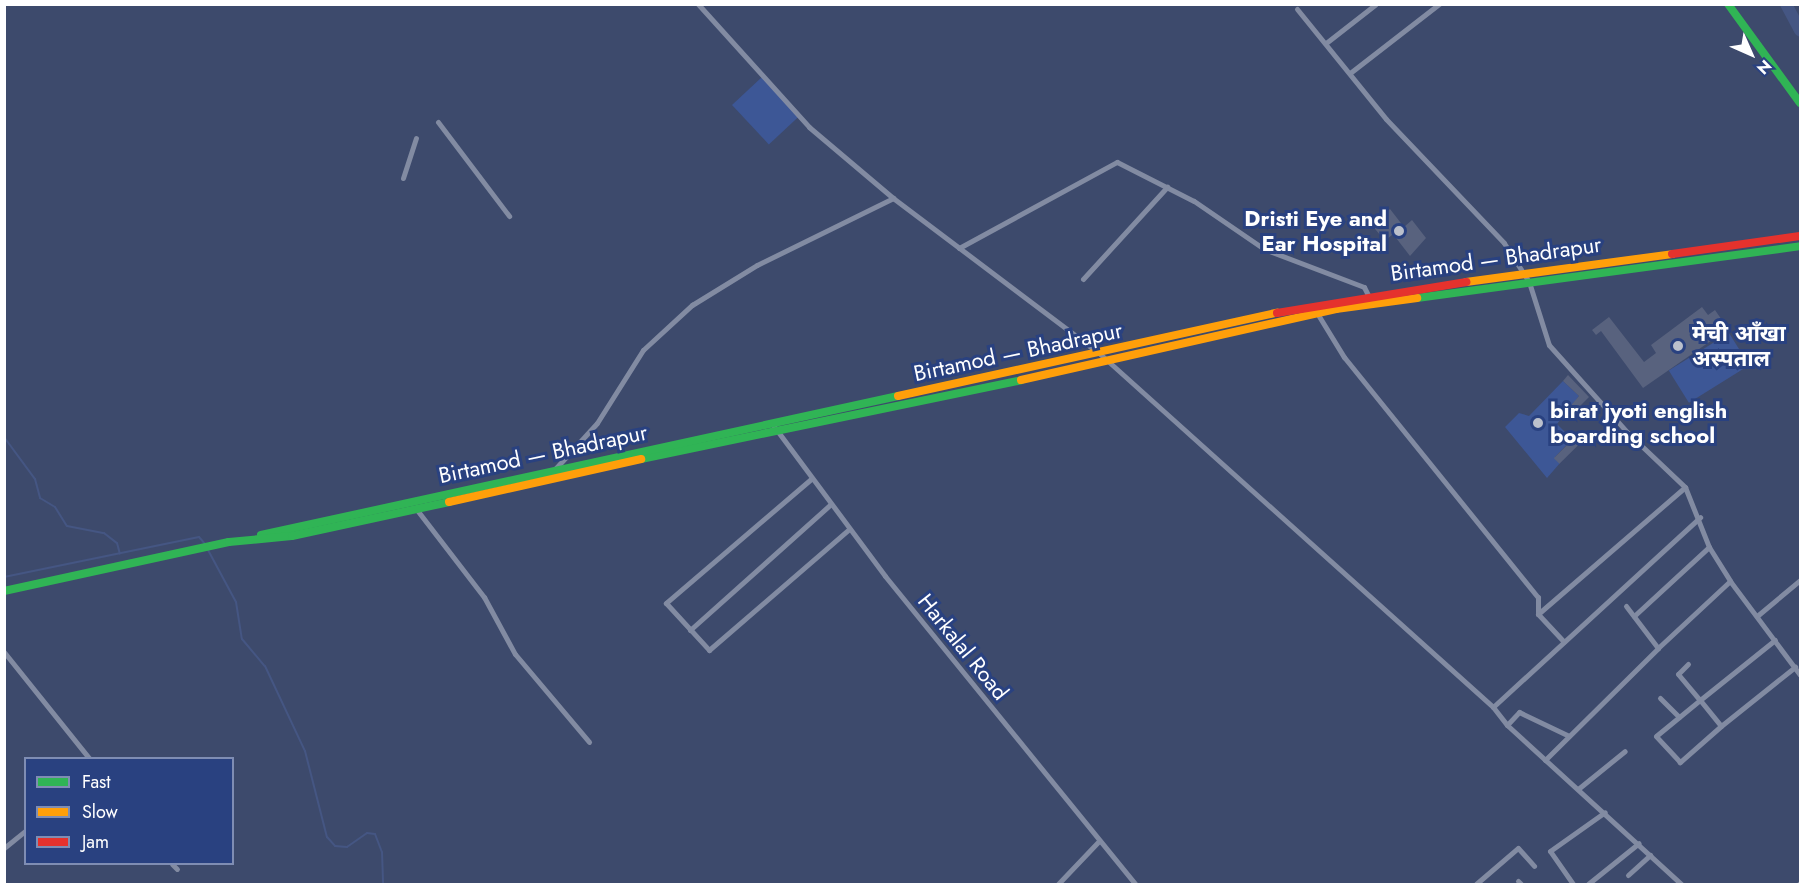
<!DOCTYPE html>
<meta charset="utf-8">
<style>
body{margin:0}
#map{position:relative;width:1805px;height:889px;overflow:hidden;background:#3d4a6c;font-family:Jost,"Noto Sans Devanagari",sans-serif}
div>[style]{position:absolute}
.green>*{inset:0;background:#3d5796;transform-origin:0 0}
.stream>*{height:2px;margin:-1px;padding:0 1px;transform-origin:1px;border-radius:1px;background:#455683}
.river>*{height:12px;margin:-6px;padding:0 6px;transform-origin:6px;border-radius:6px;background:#455683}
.building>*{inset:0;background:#58627e;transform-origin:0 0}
.street>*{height:5px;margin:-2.5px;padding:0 2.5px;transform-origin:2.5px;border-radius:2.5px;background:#828ba2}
.fast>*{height:8px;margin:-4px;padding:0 4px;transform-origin:4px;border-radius:4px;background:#30b455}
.slow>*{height:8px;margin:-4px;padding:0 4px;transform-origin:4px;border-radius:4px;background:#ff9f0a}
.jam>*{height:8px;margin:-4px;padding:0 4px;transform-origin:4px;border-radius:4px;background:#e5322d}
.dots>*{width:16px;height:16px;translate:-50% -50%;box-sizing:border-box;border:3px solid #294180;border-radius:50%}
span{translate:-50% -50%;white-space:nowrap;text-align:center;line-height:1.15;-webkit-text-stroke:6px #294180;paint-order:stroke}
.poi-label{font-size:22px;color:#fff;font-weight:700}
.right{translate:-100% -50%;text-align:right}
.left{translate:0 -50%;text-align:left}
.street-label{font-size:22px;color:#fff}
.frame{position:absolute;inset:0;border:6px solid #fff;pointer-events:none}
.legend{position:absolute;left:24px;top:757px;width:210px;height:108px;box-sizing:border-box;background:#294180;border:2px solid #7f8db3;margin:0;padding:8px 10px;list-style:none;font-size:18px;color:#fff}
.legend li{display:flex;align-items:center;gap:12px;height:30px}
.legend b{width:30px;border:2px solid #7f8db3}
.north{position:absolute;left:1721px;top:24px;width:60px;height:60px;-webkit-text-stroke:4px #294180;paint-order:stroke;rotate:135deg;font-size:16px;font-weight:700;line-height:24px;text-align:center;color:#fff}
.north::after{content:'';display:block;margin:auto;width:21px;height:27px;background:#fff;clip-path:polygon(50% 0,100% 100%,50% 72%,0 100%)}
</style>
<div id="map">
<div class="green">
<div style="left:762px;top:77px;width:54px;height:41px;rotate:47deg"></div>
<div style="left:1729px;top:333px;width:38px;height:71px;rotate:58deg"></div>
<div style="clip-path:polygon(1563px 381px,1579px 396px,1557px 424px,1572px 439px,1555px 457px,1560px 463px,1547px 478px,1505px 427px,1519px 413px,1529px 416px)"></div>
</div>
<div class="stream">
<div style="left:4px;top:437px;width:52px;rotate:53.6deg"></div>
<div style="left:35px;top:479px;width:20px;rotate:75deg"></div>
<div style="left:40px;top:498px;width:17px;rotate:31deg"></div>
<div style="left:55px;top:507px;width:22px;rotate:58deg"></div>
<div style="left:67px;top:526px;width:38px;rotate:11deg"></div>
<div style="left:104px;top:533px;width:16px;rotate:38deg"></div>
<div style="left:117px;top:543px;width:11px;rotate:75deg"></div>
<div style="left:208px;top:550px;width:59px;rotate:61.7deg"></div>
<div style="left:236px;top:602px;width:37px;rotate:81deg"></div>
<div style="left:242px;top:639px;width:35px;rotate:50deg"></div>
<div style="left:265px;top:666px;width:94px;rotate:64.8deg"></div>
<div style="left:305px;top:751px;width:89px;rotate:75.7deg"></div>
<div style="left:327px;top:837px;width:12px;rotate:48deg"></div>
<div style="left:335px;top:846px;width:12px;rotate:5deg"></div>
<div style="left:347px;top:847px;width:24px;rotate:-35deg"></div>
<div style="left:367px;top:833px;width:8px;rotate:7deg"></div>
<div style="left:375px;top:834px;width:19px;rotate:69deg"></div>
<div style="left:382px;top:852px;width:32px;rotate:88deg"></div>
<div style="left:4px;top:577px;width:199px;rotate:-11.6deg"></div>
<div style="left:199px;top:537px;width:11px;rotate:49deg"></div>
</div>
<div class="river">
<div style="left:1786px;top:4px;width:30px;rotate:62deg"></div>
</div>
<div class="building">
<div style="clip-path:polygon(1390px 209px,1404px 227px,1412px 220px,1426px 238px,1410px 256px,1393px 234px,1385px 241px,1371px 224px)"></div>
<div style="clip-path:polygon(1702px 307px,1708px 315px,1715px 310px,1728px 329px,1643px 388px,1601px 331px,1596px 335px,1592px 330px,1609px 317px,1644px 362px,1656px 353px,1651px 345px)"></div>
<div style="clip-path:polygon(1568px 375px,1589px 397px,1566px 420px,1562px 416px,1579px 396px,1563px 381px)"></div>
<div style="left:1575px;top:437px;width:8px;height:30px;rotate:45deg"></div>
</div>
<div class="street">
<div style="left:698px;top:4px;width:166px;rotate:47.9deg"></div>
<div style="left:809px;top:127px;width:110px;rotate:40.2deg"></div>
<div style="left:893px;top:198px;width:258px;rotate:37deg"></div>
<div style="left:1099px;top:353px;width:530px;rotate:41.94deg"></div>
<div style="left:1493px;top:707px;width:23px;rotate:52deg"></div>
<div style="left:1507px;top:725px;width:236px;rotate:42.4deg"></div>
<div style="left:1297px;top:9px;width:141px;rotate:51deg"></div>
<div style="left:1386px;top:119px;width:171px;rotate:46.4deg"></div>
<div style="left:1504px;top:243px;width:46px;rotate:57.3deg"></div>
<div style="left:1529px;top:282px;width:66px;rotate:72.4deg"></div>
<div style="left:1549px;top:345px;width:118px;rotate:48.1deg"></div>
<div style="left:1628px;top:433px;width:79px;rotate:43.5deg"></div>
<div style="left:1685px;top:487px;width:65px;rotate:68.2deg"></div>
<div style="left:1709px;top:547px;width:40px;rotate:58deg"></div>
<div style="left:1730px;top:581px;width:117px;rotate:53.3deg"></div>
<div style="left:1326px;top:43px;width:63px;rotate:-38deg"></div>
<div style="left:1350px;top:73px;width:113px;rotate:-37.8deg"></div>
<div style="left:438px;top:122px;width:118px;rotate:52.9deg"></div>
<div style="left:403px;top:178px;width:42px;rotate:-72deg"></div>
<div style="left:959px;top:248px;width:180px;rotate:-28.6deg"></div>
<div style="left:1117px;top:162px;width:86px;rotate:26.9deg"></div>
<div style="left:1194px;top:201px;width:85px;rotate:34.4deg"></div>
<div style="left:1264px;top:249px;width:107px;rotate:20.8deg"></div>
<div style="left:1364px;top:287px;width:9px;rotate:63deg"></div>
<div style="left:1083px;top:279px;width:125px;rotate:-47.6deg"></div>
<div style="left:1317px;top:313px;width:52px;rotate:58.5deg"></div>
<div style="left:1344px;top:357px;width:309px;rotate:51.1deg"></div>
<div style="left:1538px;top:597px;width:17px;rotate:90deg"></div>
<div style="left:1538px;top:614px;width:194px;rotate:-40.8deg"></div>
<div style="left:773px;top:425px;width:188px;rotate:53.4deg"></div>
<div style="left:885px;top:576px;width:397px;rotate:50.9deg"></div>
<div style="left:555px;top:469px;width:62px;rotate:-47.6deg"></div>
<div style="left:597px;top:423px;width:86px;rotate:-57.8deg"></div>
<div style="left:643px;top:350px;width:67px;rotate:-42.6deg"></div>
<div style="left:692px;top:305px;width:76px;rotate:-31.6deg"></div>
<div style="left:757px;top:265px;width:152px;rotate:-26.2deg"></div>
<div style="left:811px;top:479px;width:191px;rotate:139.5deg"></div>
<div style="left:666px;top:603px;width:64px;rotate:47.5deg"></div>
<div style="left:709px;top:650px;width:185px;rotate:-40.8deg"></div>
<div style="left:417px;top:510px;width:110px;rotate:52.4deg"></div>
<div style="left:484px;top:597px;width:65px;rotate:61.5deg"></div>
<div style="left:515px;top:654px;width:115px;rotate:49.9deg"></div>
<div style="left:1626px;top:606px;width:53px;rotate:52.7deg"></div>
<div style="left:1658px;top:648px;width:98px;rotate:-42.9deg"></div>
<div style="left:1538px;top:614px;width:38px;rotate:47deg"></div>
<div style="left:1634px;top:616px;width:102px;rotate:-42.6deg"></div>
<div style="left:1757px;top:616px;width:56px;rotate:-39.9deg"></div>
<div style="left:690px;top:630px;width:188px;rotate:-41.8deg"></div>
<div style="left:4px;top:652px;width:136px;rotate:51.3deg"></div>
<div style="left:1688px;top:664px;width:14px;rotate:135deg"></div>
<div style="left:1678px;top:674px;width:34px;rotate:50deg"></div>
<div style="left:1700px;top:700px;width:96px;rotate:-38.7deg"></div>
<div style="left:1660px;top:698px;width:27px;rotate:45deg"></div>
<div style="left:1700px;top:700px;width:33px;rotate:51deg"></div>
<div style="left:1721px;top:726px;width:55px;rotate:138.7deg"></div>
<div style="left:1680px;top:762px;width:35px;rotate:-133deg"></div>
<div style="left:1656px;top:736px;width:57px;rotate:-39.3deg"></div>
<div style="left:1493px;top:707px;width:281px;rotate:-42.5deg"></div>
<div style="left:1507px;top:725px;width:18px;rotate:-47deg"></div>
<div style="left:1519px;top:712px;width:55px;rotate:25.6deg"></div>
<div style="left:1721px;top:726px;width:95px;rotate:-38.6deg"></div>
<div style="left:1545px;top:760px;width:159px;rotate:-44.7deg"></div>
<div style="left:1578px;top:789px;width:60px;rotate:-39deg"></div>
<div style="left:4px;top:848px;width:28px;rotate:-39deg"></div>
<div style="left:172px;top:864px;width:7px;rotate:45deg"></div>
<div style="left:1628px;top:875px;width:30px;rotate:-42deg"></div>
<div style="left:1518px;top:881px;width:4px;rotate:45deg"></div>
<div style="left:1058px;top:884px;width:59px;rotate:-46.4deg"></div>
<div style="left:1476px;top:884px;width:55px;rotate:-40.6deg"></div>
<div style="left:1518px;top:848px;width:24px;rotate:48deg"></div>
<div style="left:1573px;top:884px;width:40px;rotate:-124.9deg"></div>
<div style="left:1550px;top:851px;width:67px;rotate:-35.3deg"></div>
<div style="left:1588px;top:884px;width:65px;rotate:-38.8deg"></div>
<div style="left:1799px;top:884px;width:1px;rotate:-45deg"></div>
</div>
<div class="fast">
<div style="left:1728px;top:4px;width:122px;rotate:54deg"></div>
<div style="left:1417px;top:298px;width:387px;rotate:-7.7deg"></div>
<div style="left:641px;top:459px;width:388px;rotate:-11.7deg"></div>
<div style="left:261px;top:535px;width:652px;rotate:-12.31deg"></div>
<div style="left:4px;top:591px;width:230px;rotate:-12.3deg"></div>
<div style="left:229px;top:542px;width:63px;rotate:-5.4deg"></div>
<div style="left:292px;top:536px;width:161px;rotate:-12.2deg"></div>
</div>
<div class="slow">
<div style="left:1466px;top:282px;width:208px;rotate:-7.7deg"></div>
<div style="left:1021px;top:380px;width:323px;rotate:-12.7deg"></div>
<div style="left:1336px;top:309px;width:82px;rotate:-7.7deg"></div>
<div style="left:898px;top:396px;width:388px;rotate:-12.4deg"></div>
<div style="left:449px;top:502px;width:197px;rotate:-12.6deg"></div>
</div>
<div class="jam">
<div style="left:1672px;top:254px;width:129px;rotate:-8deg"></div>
<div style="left:1277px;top:313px;width:192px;rotate:-9.3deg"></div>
</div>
<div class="dots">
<div style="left:1399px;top:231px;background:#bbc0cc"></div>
<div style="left:1678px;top:346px;background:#bbc0cc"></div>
<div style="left:1538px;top:423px;background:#bbc0cc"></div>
</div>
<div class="poi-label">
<span class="right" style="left:1387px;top:231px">Dristi Eye and<br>Ear Hospital</span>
<span class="left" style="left:1692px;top:346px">मेची आँखा<br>अस्पताल</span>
<span class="left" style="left:1550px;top:423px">birat jyoti english<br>boarding school</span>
</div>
<div class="street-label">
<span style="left:1496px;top:259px;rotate:-8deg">Birtamod — Bhadrapur</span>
<span style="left:1018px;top:352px;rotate:-12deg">Birtamod — Bhadrapur</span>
<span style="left:543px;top:454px;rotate:-12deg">Birtamod — Bhadrapur</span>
<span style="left:963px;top:647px;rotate:51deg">Harkalal Road</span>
</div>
<div class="frame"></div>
<ul class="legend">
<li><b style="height:8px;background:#30b455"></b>Fast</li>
<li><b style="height:8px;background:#ff9f0a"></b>Slow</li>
<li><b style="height:8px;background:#e5322d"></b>Jam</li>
</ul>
<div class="north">N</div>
</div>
